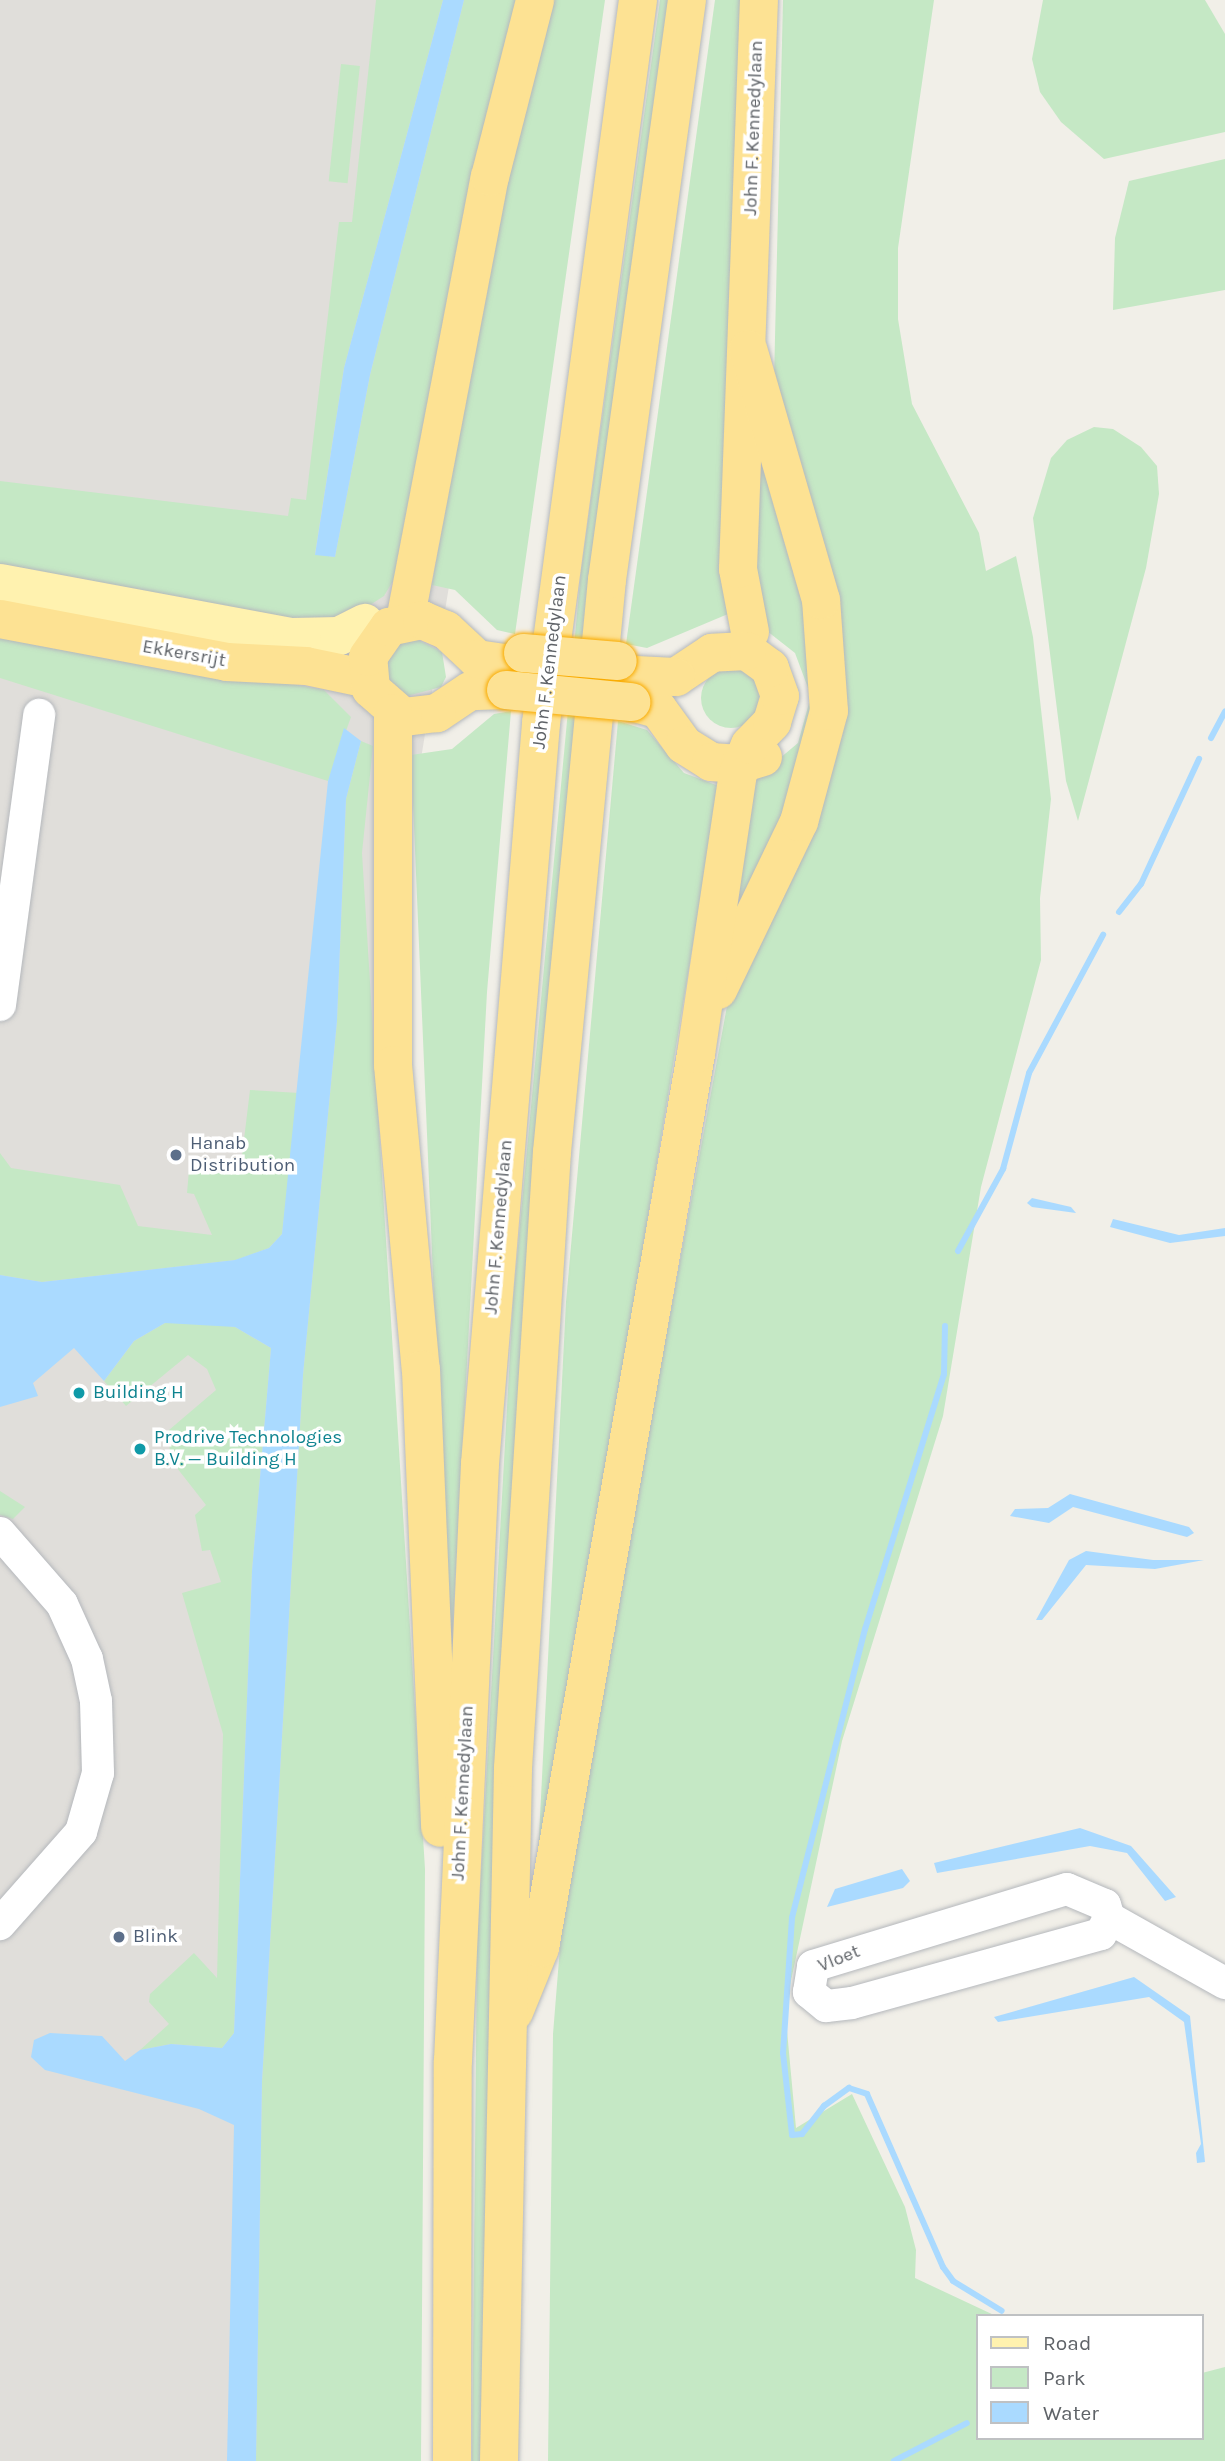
<!DOCTYPE html>
<meta charset="utf-8">
<style>
body{margin:0}
#map{position:relative;width:1225px;height:2461px;overflow:hidden;background:#f1efe8;font-family:Karla,sans-serif}
div>[style]{position:absolute}
.industrial>*{inset:0;background:#e0deda}
.green>*{inset:0;background:#c5e8c5;transform-origin:0 0}
.round{border-radius:50%}
.water>*{inset:0;background:#aadaff}
.stream>*{height:6px;margin:-3px;padding:0 3px;transform-origin:3px;border-radius:3px;background:#aadaff}
.roads{filter:drop-shadow(0 0 2px #b5b8bc) drop-shadow(0 0 2px #b5b8bc)}
.minor>*{height:32px;margin:-16px;padding:0 16px;transform-origin:16px;border-radius:16px;background:#fff}
.major>*{height:38px;margin:-19px;padding:0 19px;transform-origin:19px;border-radius:19px;background:#fff2af}
.highway>*{height:38px;margin:-19px;padding:0 19px;transform-origin:19px;border-radius:19px;background:#fde293}
.bridges{filter:drop-shadow(0 0 2px #f9ab00) drop-shadow(0 0 2px #f9ab00)}
.highway-bridge>*{height:38px;margin:-19px;padding:0 19px;transform-origin:19px;border-radius:19px;background:#fde293}
.dots>*{width:19px;height:19px;translate:-50% -50%;box-sizing:border-box;border:4px solid #fff;border-radius:50%}
span{translate:-50% -50%;white-space:nowrap;text-align:center;line-height:1.15;-webkit-text-stroke:7px #fff;paint-order:stroke}
.street-label{font-size:19px;color:#5f6368}
.service-label{font-size:19px;color:#4e5e75}
.left{translate:0 -50%;text-align:left}
.culture-label{font-size:19px;color:#0d838f}
.legend{position:absolute;left:976px;top:2314px;width:228px;height:126px;box-sizing:border-box;background:#fff;border:2px solid #bfc1c3;margin:0;padding:9px 12px;list-style:none;font-size:21px;color:#5f6368}
.legend li{display:flex;align-items:center;gap:14px;height:35px}
.legend b{width:35px;border:2px solid #bfc1c3}
</style>
<div id="map">
<div class="industrial">
<div style="clip-path:polygon(0 0,544px 0,338px 1271px,311px 2461px,0 2461px)"></div>
</div>
<div class="green">
<div style="clip-path:polygon(376px 0,443px 0,344px 368px,315px 554px,335px 557px,370px 375px,464px 0,519px 0,400px 569px,384px 596px,334px 628px,0 570px,0 481px,288px 516px,291px 498px,306px 500px,339px 222px,352px 222px)"></div>
<div style="clip-path:polygon(550px 0,605px 0,515px 634px,497px 630px,455px 590px,432px 585px,484px 280px)"></div>
<div style="clip-path:polygon(660px 0,675px 0,617px 419px,488px 2461px,472px 2461px,477px 1946px,513px 1300px,581px 571px)"></div>
<div style="clip-path:polygon(715px 0,747px 0,728px 614px,647px 648px,626px 644px)"></div>
<div style="clip-path:polygon(783px 0,934px 0,898px 248px,898px 319px,912px 404px,979px 533px,986px 571px,1016px 556px,1033px 637px,1051px 799px,1040px 898px,1041px 960px,981px 1187px,943px 1416px,842px 1741px,785px 2009px,796px 2128px,852px 2094px,905px 2207px,916px 2250px,915px 2278px,996px 2316px,978px 2316px,978px 2438px,1202px 2438px,1202px 2373px,1225px 2367px,1225px 2461px,548px 2461px,553px 2034px,565px 1885px,734px 968px,826px 775px,774px 380px)"></div>
<div style="clip-path:polygon(1043px 0,1205px 0,1225px 34px,1225px 132px,1104px 159px,1061px 122px,1040px 92px,1032px 59px)"></div>
<div style="left:341px;top:64px;width:19px;height:118px;rotate:6deg"></div>
<div style="clip-path:polygon(1225px 159px,1225px 290px,1113px 310px,1115px 238px,1129px 181px)"></div>
<div style="clip-path:polygon(761px 407px,820px 659px,808px 769px,719px 965px,755px 779px,798px 743px,811px 696px,795px 653px,767px 631px,750px 603px)"></div>
<div style="clip-path:polygon(1094px 427px,1113px 429px,1141px 447px,1157px 466px,1159px 494px,1146px 568px,1078px 821px,1066px 781px,1033px 518px,1051px 458px,1067px 440px)"></div>
<div style="clip-path:polygon(0 631px,324px 690px,351px 717px,328px 781px,0 678px)"></div>
<div style="clip-path:polygon(414px 638px,442px 652px,446px 677px,441px 687px,403px 697px,390px 686px,385px 668px,397px 644px)"></div>
<div class="round" style="left:701px;top:668px;width:60px;height:60px"></div>
<div style="clip-path:polygon(511px 711px,487px 992px,450px 1679px,411px 755px,452px 749px,494px 714px)"></div>
<div style="clip-path:polygon(618px 721px,647px 730px,684px 773px,719px 786px,536px 1896px,566px 1302px)"></div>
<div style="clip-path:polygon(361px 741px,373px 746px,362px 853px,425px 1869px,421px 2461px,256px 2461px,262px 2082px,303px 1375px,337px 1021px,346px 799px)"></div>
<div style="clip-path:polygon(250px 1090px,299px 1093px,282px 1234px,269px 1248px,236px 1260px,42px 1282px,0 1275px,0 1153px,11px 1168px,120px 1185px,138px 1226px,212px 1235px,194px 1194px,187px 1193px,190px 1159px,241px 1164px)"></div>
<div style="clip-path:polygon(200px 1322px,235px 1327px,271px 1348px,252px 1571px,234px 2033px,222px 2048px,171px 2044px,140px 2050px,169px 2024px,149px 2002px,150px 1994px,194px 1953px,217px 1978px,223px 1734px,182px 1593px,221px 1582px,210px 1550px,202px 1551px,195px 1515px,206px 1505px,170px 1459px,169px 1430px,216px 1390px,207px 1369px,188px 1355px,126px 1406px,104px 1381px,134px 1341px,165px 1323px)"></div>
<div style="clip-path:polygon(0 1491px,25px 1507px,13px 1519px,0 1515px)"></div>
</div>
<div class="water">
<div style="clip-path:polygon(443px 0,464px 0,370px 375px,335px 557px,315px 555px,344px 368px)"></div>
<div style="clip-path:polygon(344px 728px,361px 741px,346px 799px,337px 1021px,303px 1375px,262px 2082px,256px 2461px,227px 2461px,234px 2125px,199px 2109px,45px 2070px,31px 2057px,34px 2040px,50px 2033px,102px 2036px,125px 2061px,140px 2050px,171px 2044px,222px 2048px,234px 2033px,252px 1571px,271px 1348px,235px 1327px,165px 1323px,134px 1341px,104px 1381px,74px 1348px,33px 1383px,38px 1396px,0 1407px,0 1275px,42px 1282px,235px 1260px,269px 1248px,282px 1234px,328px 781px)"></div>
<div style="clip-path:polygon(1032px 1198px,1071px 1207px,1076px 1213px,1032px 1207px,1027px 1203px)"></div>
<div style="clip-path:polygon(1113px 1219px,1179px 1235px,1225px 1228px,1225px 1236px,1170px 1243px,1110px 1227px)"></div>
<div style="clip-path:polygon(1070px 1494px,1189px 1527px,1194px 1533px,1187px 1537px,1073px 1507px,1049px 1523px,1010px 1516px,1015px 1509px,1048px 1508px)"></div>
<div style="clip-path:polygon(1086px 1551px,1153px 1560px,1204px 1560px,1155px 1569px,1086px 1565px,1042px 1620px,1036px 1620px,1069px 1560px)"></div>
<div style="clip-path:polygon(1080px 1828px,1131px 1846px,1176px 1897px,1165px 1901px,1127px 1853px,1090px 1846px,937px 1873px,934px 1863px)"></div>
<div style="clip-path:polygon(902px 1869px,910px 1881px,903px 1888px,827px 1907px,835px 1889px)"></div>
<div style="clip-path:polygon(1134px 1977px,1190px 2016px,1205px 2162px,1197px 2163px,1196px 2153px,1201px 2144px,1184px 2022px,1149px 1997px,998px 2022px,994px 2017px)"></div>
</div>
<div class="stream">
<div style="left:1211px;top:738px;width:30px;rotate:-62deg"></div>
<div style="left:1119px;top:912px;width:36px;rotate:-52deg"></div>
<div style="left:1141px;top:884px;width:138px;rotate:-65.1deg"></div>
<div style="left:958px;top:1251px;width:94px;rotate:-61.2deg"></div>
<div style="left:1003px;top:1169px;width:99px;rotate:-74.8deg"></div>
<div style="left:1029px;top:1073px;width:157px;rotate:-61.8deg"></div>
<div style="left:945px;top:1326px;width:48px;rotate:91.2deg"></div>
<div style="left:944px;top:1374px;width:267px;rotate:107.2deg"></div>
<div style="left:865px;top:1629px;width:298px;rotate:104.2deg"></div>
<div style="left:792px;top:1918px;width:135px;rotate:93.8deg"></div>
<div style="left:783px;top:2053px;width:82px;rotate:83.7deg"></div>
<div style="left:792px;top:2135px;width:10px;rotate:-6deg"></div>
<div style="left:802px;top:2134px;width:36px;rotate:-52deg"></div>
<div style="left:824px;top:2106px;width:31px;rotate:-36deg"></div>
<div style="left:849px;top:2088px;width:19px;rotate:18deg"></div>
<div style="left:867px;top:2094px;width:189px;rotate:66.3deg"></div>
<div style="left:943px;top:2267px;width:17px;rotate:54deg"></div>
<div style="left:953px;top:2281px;width:57px;rotate:31.5deg"></div>
<div style="left:894px;top:2461px;width:82px;rotate:-27.5deg"></div>
</div>
<div class="roads">
<div class="minor">
<div style="left:0;top:1005px;width:293px;rotate:-82.3deg"></div>
<div style="left:0;top:1533px;width:94px;rotate:48.9deg"></div>
<div style="left:62px;top:1604px;width:60px;rotate:65.6deg"></div>
<div style="left:87px;top:1659px;width:43px;rotate:77.9deg"></div>
<div style="left:96px;top:1701px;width:72px;rotate:88.4deg"></div>
<div style="left:98px;top:1773px;width:61px;rotate:106.1deg"></div>
<div style="left:81px;top:1832px;width:123px;rotate:131.4deg"></div>
<div style="left:1067px;top:1889px;width:41px;rotate:22.8deg"></div>
<div style="left:1105px;top:1905px;width:14px;rotate:73deg"></div>
<div style="left:1109px;top:1918px;width:18px;rotate:117deg"></div>
<div style="left:1101px;top:1934px;width:258px;rotate:164.5deg"></div>
<div style="left:852px;top:2003px;width:26px;rotate:173deg"></div>
<div style="left:826px;top:2006px;width:22px;rotate:-141deg"></div>
<div style="left:809px;top:1992px;width:26px;rotate:-81deg"></div>
<div style="left:813px;top:1966px;width:265px;rotate:-16.9deg"></div>
<div style="left:1109px;top:1918px;width:133px;rotate:29.3deg"></div>
</div>
<div class="major">
<div style="left:0;top:583px;width:297px;rotate:10.5deg"></div>
<div style="left:292px;top:637px;width:47px;rotate:-1.2deg"></div>
<div style="left:339px;top:636px;width:29px;rotate:-27deg"></div>
</div>
<div class="highway">
<div style="left:0;top:619px;width:231px;rotate:10.7deg"></div>
<div style="left:227px;top:662px;width:79px;rotate:2.9deg"></div>
<div style="left:306px;top:666px;width:63px;rotate:11.8deg"></div>
<div style="left:405px;top:621px;width:452px;rotate:-79.2deg"></div>
<div style="left:490px;top:177px;width:183px;rotate:-75.7deg"></div>
<div style="left:750px;top:632px;width:64px;rotate:-100.8deg"></div>
<div style="left:738px;top:569px;width:569px;rotate:-87.89deg"></div>
<div style="left:506px;top:690px;width:36px;rotate:178deg"></div>
<div style="left:470px;top:691px;width:40px;rotate:146deg"></div>
<div style="left:437px;top:713px;width:34px;rotate:173deg"></div>
<div style="left:403px;top:717px;width:43px;rotate:-138.8deg"></div>
<div style="left:371px;top:689px;width:32px;rotate:-95deg"></div>
<div style="left:368px;top:657px;width:37px;rotate:-55deg"></div>
<div style="left:389px;top:627px;width:34px;rotate:-12deg"></div>
<div style="left:422px;top:620px;width:26px;rotate:23deg"></div>
<div style="left:446px;top:630px;width:42px;rotate:43.1deg"></div>
<div style="left:477px;top:659px;width:48px;rotate:8.5deg"></div>
<div style="left:631px;top:702px;width:28px;rotate:15deg"></div>
<div style="left:658px;top:709px;width:44px;rotate:54.2deg"></div>
<div style="left:684px;top:745px;width:32px;rotate:32deg"></div>
<div style="left:711px;top:762px;width:29px;rotate:4deg"></div>
<div style="left:740px;top:764px;width:24px;rotate:-17deg"></div>
<div style="left:393px;top:713px;width:352px;rotate:90deg"></div>
<div style="left:393px;top:1065px;width:306px;rotate:84.8deg"></div>
<div style="left:421px;top:1370px;width:458px;rotate:87.6deg"></div>
<div style="left:718px;top:990px;width:187px;rotate:-64.3deg"></div>
<div style="left:799px;top:822px;width:115px;rotate:-74.9deg"></div>
<div style="left:829px;top:711px;width:111px;rotate:-94.1deg"></div>
<div style="left:821px;top:600px;width:261px;rotate:-106.2deg"></div>
<div style="left:514px;top:2012px;width:69px;rotate:-67.9deg"></div>
<div style="left:540px;top:1948px;width:908px;rotate:-80.1deg"></div>
<div style="left:696px;top:1054px;width:283px;rotate:-81.5deg"></div>
<div style="left:738px;top:774px;width:31px;rotate:-68deg"></div>
<div style="left:750px;top:745px;width:32px;rotate:-46deg"></div>
<div style="left:772px;top:722px;width:27px;rotate:-73deg"></div>
<div style="left:780px;top:696px;width:30px;rotate:-110deg"></div>
<div style="left:770px;top:668px;width:29px;rotate:-144deg"></div>
<div style="left:747px;top:651px;width:35px;rotate:177deg"></div>
<div style="left:712px;top:653px;width:43px;rotate:146.3deg"></div>
<div style="left:676px;top:677px;width:61px;rotate:-177.2deg"></div>
<div style="left:452px;top:2461px;width:400px;rotate:-89.9deg"></div>
<div style="left:453px;top:2061px;width:598px;rotate:-87.41deg"></div>
<div style="left:480px;top:1464px;width:744px;rotate:-85.29deg"></div>
<div style="left:541px;top:723px;width:729px;rotate:-82.36deg"></div>
<div style="left:499px;top:2461px;width:693px;rotate:-88.84deg"></div>
<div style="left:513px;top:1768px;width:617px;rotate:-86.38deg"></div>
<div style="left:552px;top:1152px;width:575px;rotate:-84.51deg"></div>
<div style="left:607px;top:580px;width:585px;rotate:-82.15deg"></div>
</div>
</div>
<div class="bridges">
<div class="highway-bridge">
<div style="left:523px;top:653px;width:95px;rotate:4.8deg"></div>
<div style="left:506px;top:690px;width:126px;rotate:5.5deg"></div>
</div>
</div>
<div class="dots">
<div style="left:176px;top:1155px;background:#5c6f8a"></div>
<div style="left:79px;top:1393px;background:#0f9aa8"></div>
<div style="left:140px;top:1449px;background:#0f9aa8"></div>
<div style="left:119px;top:1937px;background:#5c6f8a"></div>
</div>
<div class="street-label">
<span style="left:754px;top:128px;rotate:-88deg">John F. Kennedylaan</span>
<span style="left:184px;top:654px;rotate:10deg">Ekkersrijt</span>
<span style="left:550px;top:662px;rotate:-83deg">John F. Kennedylaan</span>
<span style="left:499px;top:1227px;rotate:-85deg">John F. Kennedylaan</span>
<span style="left:463px;top:1793px;rotate:-87deg">John F. Kennedylaan</span>
<span style="left:839px;top:1959px;rotate:-22deg">Vloet</span>
</div>
<div class="service-label">
<span class="left" style="left:190px;top:1155px">Hanab<br>Distribution</span>
<span class="left" style="left:133px;top:1937px">Blink</span>
</div>
<div class="culture-label">
<span class="left" style="left:93px;top:1393px">Building H</span>
<span class="left" style="left:154px;top:1449px">Prodrive Technologies<br>B.V. — Building H</span>
</div>
<ul class="legend">
<li><b style="height:9px;background:#fff2af"></b>Road</li>
<li><b style="height:19px;background:#c5e8c5"></b>Park</li>
<li><b style="height:19px;background:#aadaff"></b>Water</li>
</ul>
</div>
